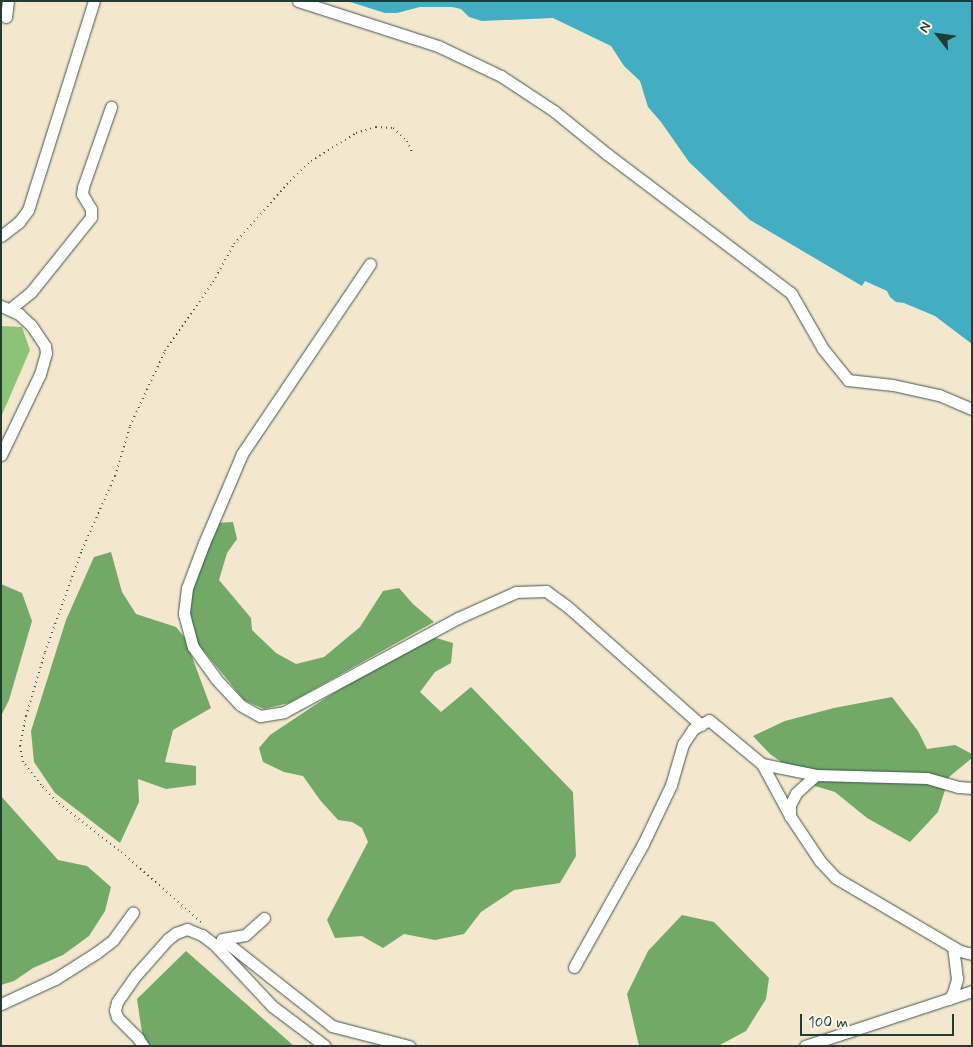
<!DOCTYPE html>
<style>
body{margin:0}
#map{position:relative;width:973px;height:1047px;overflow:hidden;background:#f3e7ce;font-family:Mynerve,sans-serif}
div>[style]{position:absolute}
.green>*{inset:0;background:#8dc376}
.forest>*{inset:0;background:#72a967}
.water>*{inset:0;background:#43aec2}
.path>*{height:2px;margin-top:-1px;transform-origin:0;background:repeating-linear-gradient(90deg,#3f564b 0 1px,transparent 0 5px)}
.roads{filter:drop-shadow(0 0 1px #3f564b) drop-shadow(0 0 1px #3f564b)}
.minor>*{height:11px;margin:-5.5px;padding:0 5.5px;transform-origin:5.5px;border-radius:5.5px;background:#fff}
span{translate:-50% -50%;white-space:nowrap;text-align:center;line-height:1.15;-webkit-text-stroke:4px #fbf7ec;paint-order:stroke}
.frame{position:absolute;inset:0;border:2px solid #1f3d34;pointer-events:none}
.north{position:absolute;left:913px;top:10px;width:50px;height:50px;-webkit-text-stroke:4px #fbf7ec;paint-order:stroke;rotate:300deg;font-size:14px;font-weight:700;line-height:20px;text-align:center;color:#1f3d34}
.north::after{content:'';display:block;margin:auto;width:18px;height:22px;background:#1f3d34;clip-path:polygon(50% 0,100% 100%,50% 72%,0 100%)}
.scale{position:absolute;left:800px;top:1014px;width:154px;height:22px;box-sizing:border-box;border:2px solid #1f3d34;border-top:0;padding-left:6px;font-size:15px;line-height:18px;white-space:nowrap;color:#1f3d34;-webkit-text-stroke:4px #fbf7ec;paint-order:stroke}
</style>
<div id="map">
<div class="green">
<div style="clip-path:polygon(1px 326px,22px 327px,30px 350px,1px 417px)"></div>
</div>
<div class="forest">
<div style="clip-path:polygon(233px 522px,237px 539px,227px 553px,219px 580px,251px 618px,252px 630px,276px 653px,296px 664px,324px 657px,360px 627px,383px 591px,399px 588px,413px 604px,434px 622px,289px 703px,264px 709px,244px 700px,198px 644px,190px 620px,191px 591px,216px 523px)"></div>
<div style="clip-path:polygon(111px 552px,122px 592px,136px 614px,176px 627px,185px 638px,211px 708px,173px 730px,165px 762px,196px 766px,196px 785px,166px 789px,138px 779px,139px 802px,120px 843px,55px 793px,34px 762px,31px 731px,66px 620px,94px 557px)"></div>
<div style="clip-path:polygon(1px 584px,22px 593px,32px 621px,9px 700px,1px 716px)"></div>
<div style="clip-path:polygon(433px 637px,453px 643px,451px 663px,435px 672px,420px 692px,441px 712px,471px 687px,573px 792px,576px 856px,560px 883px,514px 890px,481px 912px,464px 934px,435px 940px,404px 934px,383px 948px,362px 936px,335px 938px,327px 920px,368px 842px,362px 828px,352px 822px,338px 820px,320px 800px,303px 776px,284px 772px,263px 762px,259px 748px,270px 735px,315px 705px,351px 682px)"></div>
<div style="clip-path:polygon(892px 697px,918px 731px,927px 749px,955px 745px,972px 754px,972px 758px,949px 777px,938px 812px,910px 842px,867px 818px,835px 792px,815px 786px,770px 754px,753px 736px,785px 721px,834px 708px)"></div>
<div style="clip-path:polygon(1px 796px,58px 860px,87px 866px,111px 887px,105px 911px,89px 936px,63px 955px,33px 968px,14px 981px,1px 985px)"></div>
<div style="clip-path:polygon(682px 915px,714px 922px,769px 978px,766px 999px,746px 1031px,718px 1046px,639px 1046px,627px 994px,648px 951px)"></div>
<div style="clip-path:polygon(186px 951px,294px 1046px,144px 1046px,137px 999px)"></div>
</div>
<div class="water">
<div style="clip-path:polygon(347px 1px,972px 1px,972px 344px,935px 316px,904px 303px,896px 302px,890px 297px,887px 291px,865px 281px,862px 286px,750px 220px,689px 162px,661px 122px,648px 107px,640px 81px,624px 66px,611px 46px,553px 18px,482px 21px,469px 17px,461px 9px,452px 7px,420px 7px,397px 13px,385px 13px)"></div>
</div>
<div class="path">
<div style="left:201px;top:922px;width:109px;rotate:-138.7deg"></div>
<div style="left:119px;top:850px;width:78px;rotate:-142.3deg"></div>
<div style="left:57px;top:802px;width:23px;rotate:-133deg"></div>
<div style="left:41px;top:785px;width:29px;rotate:-128deg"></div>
<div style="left:23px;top:762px;width:16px;rotate:-101deg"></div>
<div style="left:20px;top:746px;width:31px;rotate:-79deg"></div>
<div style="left:26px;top:716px;width:67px;rotate:-73.5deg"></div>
<div style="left:45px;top:652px;width:109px;rotate:-70.1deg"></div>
<div style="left:82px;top:550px;width:81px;rotate:-66deg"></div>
<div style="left:115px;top:476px;width:52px;rotate:-73.3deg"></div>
<div style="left:130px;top:426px;width:83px;rotate:-65deg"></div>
<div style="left:165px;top:351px;width:84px;rotate:-55.2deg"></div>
<div style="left:213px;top:282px;width:43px;rotate:-61.1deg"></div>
<div style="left:234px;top:244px;width:84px;rotate:-48.4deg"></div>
<div style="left:290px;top:181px;width:29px;rotate:-44deg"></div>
<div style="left:311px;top:161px;width:53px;rotate:-31.9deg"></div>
<div style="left:356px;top:133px;width:21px;rotate:-17deg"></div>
<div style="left:376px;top:127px;width:17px;rotate:3deg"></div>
<div style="left:393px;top:128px;width:19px;rotate:43deg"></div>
<div style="left:407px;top:141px;width:12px;rotate:66deg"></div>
</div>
<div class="roads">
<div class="minor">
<div style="left:298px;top:1px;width:147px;rotate:17.8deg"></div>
<div style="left:438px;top:46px;width:70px;rotate:25.5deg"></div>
<div style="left:501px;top:76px;width:64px;rotate:33.4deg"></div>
<div style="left:554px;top:111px;width:68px;rotate:39.1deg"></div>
<div style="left:607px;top:154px;width:231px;rotate:37.1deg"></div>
<div style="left:791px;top:293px;width:64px;rotate:60.3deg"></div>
<div style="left:823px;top:349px;width:40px;rotate:51deg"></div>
<div style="left:848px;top:380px;width:45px;rotate:6.3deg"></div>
<div style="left:893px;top:385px;width:47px;rotate:12.3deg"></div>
<div style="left:939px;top:395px;width:36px;rotate:23deg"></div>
<div style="left:6px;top:17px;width:16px;rotate:-83deg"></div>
<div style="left:1px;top:236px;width:23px;rotate:-38deg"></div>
<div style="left:19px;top:222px;width:15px;rotate:-53deg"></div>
<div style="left:28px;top:210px;width:219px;rotate:-72.5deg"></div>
<div style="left:370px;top:264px;width:229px;rotate:124deg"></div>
<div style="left:242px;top:454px;width:97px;rotate:113.1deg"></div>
<div style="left:204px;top:543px;width:48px;rotate:110.7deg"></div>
<div style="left:187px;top:588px;width:26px;rotate:97deg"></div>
<div style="left:184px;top:614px;width:34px;rotate:75deg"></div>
<div style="left:193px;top:647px;width:39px;rotate:54deg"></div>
<div style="left:216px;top:679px;width:35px;rotate:47deg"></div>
<div style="left:240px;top:705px;width:23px;rotate:29deg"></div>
<div style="left:260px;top:716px;width:24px;rotate:-9deg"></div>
<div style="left:284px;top:712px;width:198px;rotate:-28.4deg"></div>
<div style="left:458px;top:618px;width:64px;rotate:-24.1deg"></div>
<div style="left:516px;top:592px;width:30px;rotate:-2deg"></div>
<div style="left:546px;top:591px;width:27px;rotate:36deg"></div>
<div style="left:568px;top:607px;width:178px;rotate:41.6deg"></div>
<div style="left:1px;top:306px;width:20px;rotate:24deg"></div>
<div style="left:19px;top:314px;width:16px;rotate:43deg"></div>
<div style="left:31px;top:325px;width:25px;rotate:56deg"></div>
<div style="left:45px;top:346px;width:7px;rotate:82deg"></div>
<div style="left:46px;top:353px;width:22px;rotate:106deg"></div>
<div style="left:40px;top:374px;width:90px;rotate:115.7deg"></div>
<div style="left:10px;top:309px;width:27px;rotate:-39deg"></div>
<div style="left:31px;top:292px;width:96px;rotate:-51.3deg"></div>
<div style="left:91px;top:217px;width:8px;rotate:-90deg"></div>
<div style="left:91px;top:209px;width:17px;rotate:-121deg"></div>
<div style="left:82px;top:194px;width:7px;rotate:-82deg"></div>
<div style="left:83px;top:187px;width:85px;rotate:-70.7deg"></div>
<div style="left:762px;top:764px;width:55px;rotate:11.5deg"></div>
<div style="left:816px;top:775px;width:111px;rotate:1.5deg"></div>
<div style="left:927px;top:778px;width:33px;rotate:16deg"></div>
<div style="left:959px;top:787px;width:13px;rotate:4deg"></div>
<div style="left:790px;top:816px;width:11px;rotate:-90deg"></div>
<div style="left:790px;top:805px;width:13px;rotate:-63deg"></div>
<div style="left:796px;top:793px;width:27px;rotate:-42deg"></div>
<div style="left:264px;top:918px;width:25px;rotate:138deg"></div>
<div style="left:245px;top:935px;width:23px;rotate:170deg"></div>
<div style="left:222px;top:939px;width:140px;rotate:38.3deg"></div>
<div style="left:332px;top:1026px;width:80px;rotate:14.6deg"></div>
<div style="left:574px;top:967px;width:141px;rotate:-60.7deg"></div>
<div style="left:643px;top:844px;width:65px;rotate:-64.6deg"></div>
<div style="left:671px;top:785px;width:43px;rotate:-73.7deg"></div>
<div style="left:683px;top:744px;width:18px;rotate:-56deg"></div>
<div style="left:693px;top:729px;width:18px;rotate:-29deg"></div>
<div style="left:709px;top:720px;width:69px;rotate:39.7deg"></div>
<div style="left:762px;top:764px;width:59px;rotate:61.7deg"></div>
<div style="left:790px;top:816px;width:54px;rotate:56.3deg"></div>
<div style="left:820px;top:861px;width:23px;rotate:47deg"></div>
<div style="left:836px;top:878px;width:144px;rotate:30.5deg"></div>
<div style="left:960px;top:951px;width:12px;rotate:14deg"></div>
<div style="left:949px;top:999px;width:7px;rotate:-56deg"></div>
<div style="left:953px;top:993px;width:15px;rotate:-74deg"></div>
<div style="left:957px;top:979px;width:31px;rotate:-97deg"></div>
<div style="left:1px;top:1004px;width:60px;rotate:-24.8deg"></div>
<div style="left:55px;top:979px;width:49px;rotate:-32.4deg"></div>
<div style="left:96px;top:953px;width:21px;rotate:-37deg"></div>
<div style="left:113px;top:940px;width:34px;rotate:-54deg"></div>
<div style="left:143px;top:1046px;width:9px;rotate:-122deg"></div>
<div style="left:138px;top:1038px;width:30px;rotate:-135deg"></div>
<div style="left:117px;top:1017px;width:7px;rotate:-106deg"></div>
<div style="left:115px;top:1010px;width:8px;rotate:-76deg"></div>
<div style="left:117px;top:1002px;width:33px;rotate:-55deg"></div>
<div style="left:136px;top:975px;width:48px;rotate:-48.4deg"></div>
<div style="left:168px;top:939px;width:10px;rotate:-37deg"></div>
<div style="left:176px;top:933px;width:12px;rotate:-20deg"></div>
<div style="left:187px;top:929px;width:16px;rotate:22deg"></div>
<div style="left:202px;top:935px;width:15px;rotate:37deg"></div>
<div style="left:214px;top:944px;width:85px;rotate:46.9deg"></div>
<div style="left:272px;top:1006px;width:66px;rotate:37deg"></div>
<div style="left:805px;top:1046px;width:176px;rotate:-18.2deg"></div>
</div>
</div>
<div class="frame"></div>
<div class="north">N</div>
<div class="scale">100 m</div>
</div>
